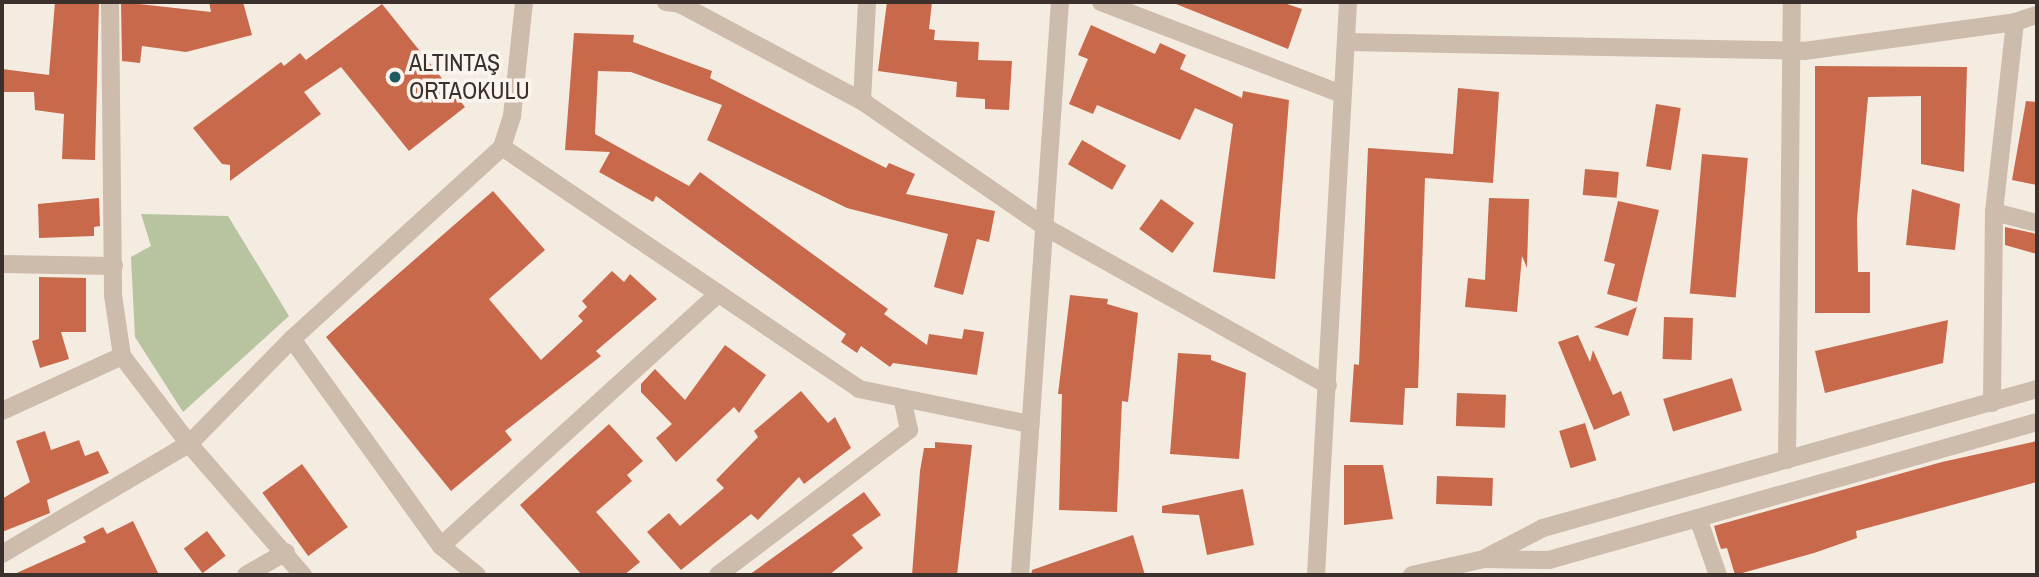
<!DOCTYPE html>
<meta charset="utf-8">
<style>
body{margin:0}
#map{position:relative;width:2039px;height:577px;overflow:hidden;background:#f4ebe1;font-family:"Archivo Narrow",sans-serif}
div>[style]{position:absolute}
.green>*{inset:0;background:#b8c4a0}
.building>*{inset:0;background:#c8694b;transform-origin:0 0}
.minor>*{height:18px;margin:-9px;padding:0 9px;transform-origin:9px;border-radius:9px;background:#cdbbac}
.dots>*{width:19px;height:19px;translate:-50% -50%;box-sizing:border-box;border:4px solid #fbf5ee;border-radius:50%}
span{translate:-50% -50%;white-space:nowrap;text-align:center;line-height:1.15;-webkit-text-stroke:7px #fbf5ee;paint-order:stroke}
.poi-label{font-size:24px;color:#3b302b}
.left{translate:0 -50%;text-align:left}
.frame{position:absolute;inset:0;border:4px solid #3b302b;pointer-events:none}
</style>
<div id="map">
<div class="green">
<div style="clip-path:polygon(141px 214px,228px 216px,289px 316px,183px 412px,135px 337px,131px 257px,151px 246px)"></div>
</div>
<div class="building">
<div style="clip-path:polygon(55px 2px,99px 2px,95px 160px,62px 159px,64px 114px,35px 110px,34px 92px,2px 92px,2px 69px,49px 75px)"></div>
<div style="clip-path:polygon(121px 2px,211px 12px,209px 2px,243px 2px,252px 35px,186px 52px,142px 46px,140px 63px,122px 61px)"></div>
<div style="clip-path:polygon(887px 2px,932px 2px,929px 29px,935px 30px,934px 40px,979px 42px,978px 60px,1012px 61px,1009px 110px,985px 109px,985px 99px,956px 97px,957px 82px,878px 71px)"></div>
<div style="clip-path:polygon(1171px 2px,1281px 2px,1302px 9px,1288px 49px)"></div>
<div style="clip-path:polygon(382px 4px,465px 107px,409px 151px,341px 67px,304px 92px,321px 114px,230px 181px,230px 165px,222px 164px,193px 128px,281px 62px,284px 66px,300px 53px,306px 60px)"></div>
<div style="clip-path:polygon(1091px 25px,1155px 54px,1160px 43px,1186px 55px,1180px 69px,1242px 98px,1243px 91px,1289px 100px,1275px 279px,1213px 272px,1233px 124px,1195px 108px,1180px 140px,1097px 105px,1093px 114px,1069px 104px,1088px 59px,1078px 55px)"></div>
<div style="clip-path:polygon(574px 33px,634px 35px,633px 42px,712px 71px,710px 78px,886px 168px,889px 163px,915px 174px,906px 194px,995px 211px,989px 242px,977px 239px,963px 295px,934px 287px,948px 234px,847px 208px,707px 140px,722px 105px,631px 72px,598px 71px,595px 134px,689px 186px,700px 172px,888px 309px,884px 314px,927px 345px,929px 334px,962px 339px,964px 329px,984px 332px,977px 375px,893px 363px,890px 367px,861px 346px,857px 353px,841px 342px,846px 334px,656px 196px,653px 202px,599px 172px,610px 152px,565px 150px)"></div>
<div style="clip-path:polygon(1815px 66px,1967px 67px,1964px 172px,1921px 164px,1921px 96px,1868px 97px,1857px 219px,1858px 272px,1870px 272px,1870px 313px,1815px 313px)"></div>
<div style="clip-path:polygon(1458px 88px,1499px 92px,1493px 183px,1425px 178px,1418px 388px,1405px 388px,1403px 425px,1350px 422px,1354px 364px,1359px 365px,1368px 148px,1453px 154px)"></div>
<div style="clip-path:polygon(2026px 101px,2037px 102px,2037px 185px,2012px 180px)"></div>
<div style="left:1656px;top:104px;width:25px;height:63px;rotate:9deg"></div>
<div style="left:1082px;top:140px;width:51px;height:28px;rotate:30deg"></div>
<div style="left:1702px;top:154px;width:46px;height:140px;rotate:5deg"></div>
<div style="left:1585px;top:169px;width:34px;height:26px;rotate:5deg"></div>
<div style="clip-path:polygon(1912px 189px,1960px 204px,1955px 250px,1906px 245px)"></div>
<div style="clip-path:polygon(493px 191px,545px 250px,489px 299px,541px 360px,583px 321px,578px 316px,587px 307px,582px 301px,612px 271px,624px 282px,630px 274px,657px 299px,596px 351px,601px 356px,505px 431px,512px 440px,451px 491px,326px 337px)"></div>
<div style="clip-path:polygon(99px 198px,100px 226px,94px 227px,94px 236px,39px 238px,38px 204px)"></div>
<div style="clip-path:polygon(1489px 198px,1529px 199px,1527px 268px,1522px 256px,1517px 312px,1465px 307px,1468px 278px,1485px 280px)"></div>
<div style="left:1161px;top:199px;width:41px;height:37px;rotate:36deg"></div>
<div style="clip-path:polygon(1618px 201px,1659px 210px,1637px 302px,1607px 294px,1615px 264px,1604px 261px)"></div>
<div style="clip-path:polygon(2005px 227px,2037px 234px,2037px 254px,2005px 245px)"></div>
<div style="clip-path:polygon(39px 277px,86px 278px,86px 332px,61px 332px,69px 359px,40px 368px,32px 341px,39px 339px)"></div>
<div style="clip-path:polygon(1070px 295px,1108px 299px,1107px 304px,1138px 313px,1128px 402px,1122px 401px,1117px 512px,1059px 510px,1062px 394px,1058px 394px)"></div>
<div style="clip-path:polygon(1637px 307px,1628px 336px,1594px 327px)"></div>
<div style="left:1664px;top:317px;width:29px;height:42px;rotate:2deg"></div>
<div style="clip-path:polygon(1948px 320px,1943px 363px,1825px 393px,1815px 351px)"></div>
<div style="clip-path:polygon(1578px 335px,1590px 362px,1593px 350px,1613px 395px,1621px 391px,1630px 415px,1594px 430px,1558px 342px)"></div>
<div style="clip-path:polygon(725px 345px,766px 375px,739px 413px,734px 407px,676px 462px,656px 438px,672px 424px,641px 392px,641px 384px,655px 369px,685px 400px)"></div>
<div style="clip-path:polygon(1178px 353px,1211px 355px,1211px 360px,1246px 373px,1239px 459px,1170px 454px)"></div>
<div style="left:1732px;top:378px;width:34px;height:72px;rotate:73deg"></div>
<div style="clip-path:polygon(801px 391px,828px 423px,835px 417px,851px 448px,804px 484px,799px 477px,758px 520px,751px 514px,681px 570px,647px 532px,669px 513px,680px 526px,724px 488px,716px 480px,758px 437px,754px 431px)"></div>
<div style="left:1457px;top:393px;width:49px;height:33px;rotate:2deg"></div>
<div style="left:1585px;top:423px;width:39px;height:27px;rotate:73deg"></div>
<div style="clip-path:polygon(609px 424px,643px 461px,627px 475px,632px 481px,596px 512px,640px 562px,624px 575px,582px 575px,520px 505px)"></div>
<div style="clip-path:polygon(45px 431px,51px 450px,79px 440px,85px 456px,98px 451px,109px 473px,47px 500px,50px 513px,2px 532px,2px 499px,30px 482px,16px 441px)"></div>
<div style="clip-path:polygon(2037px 441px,2037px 482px,1856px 531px,1857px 538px,1814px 553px,1735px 575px,1727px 548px,1721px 549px,1718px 540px,1714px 526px,1942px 462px)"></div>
<div style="clip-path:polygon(935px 442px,972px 445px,957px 575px,912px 575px,920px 471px,924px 448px,935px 448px)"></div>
<div style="left:302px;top:464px;width:78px;height:49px;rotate:54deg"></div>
<div style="clip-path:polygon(1344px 465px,1383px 465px,1393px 519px,1344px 525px)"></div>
<div style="left:1437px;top:476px;width:56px;height:28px;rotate:2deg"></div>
<div style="clip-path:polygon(1243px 489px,1254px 545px,1207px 555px,1199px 515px,1162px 513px,1162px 506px)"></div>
<div style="clip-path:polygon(864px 492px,881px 515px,852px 535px,863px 548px,829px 575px,749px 575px)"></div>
<div style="clip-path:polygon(133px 521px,159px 575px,12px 575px,86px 542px,83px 537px,103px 527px,107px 534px)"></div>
<div style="left:207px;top:531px;width:31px;height:29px;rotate:53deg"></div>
<div style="clip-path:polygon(1133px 535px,1145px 575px,1031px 575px,1032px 570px)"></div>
</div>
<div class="minor">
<div style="left:110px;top:2px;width:293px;rotate:89.4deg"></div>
<div style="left:113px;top:295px;width:62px;rotate:81.6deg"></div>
<div style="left:122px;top:356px;width:111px;rotate:52.7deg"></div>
<div style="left:189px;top:444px;width:174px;rotate:49deg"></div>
<div style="left:666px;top:2px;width:14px;rotate:8deg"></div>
<div style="left:680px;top:4px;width:206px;rotate:28.1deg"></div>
<div style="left:862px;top:101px;width:222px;rotate:34.5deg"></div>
<div style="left:1045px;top:227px;width:324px;rotate:29.2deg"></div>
<div style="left:1101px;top:2px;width:258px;rotate:20.9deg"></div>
<div style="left:1348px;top:42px;width:456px;rotate:1.1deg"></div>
<div style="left:1804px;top:51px;width:213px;rotate:-7.8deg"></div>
<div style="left:2015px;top:22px;width:23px;rotate:-18deg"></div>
<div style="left:862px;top:101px;width:99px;rotate:-87.1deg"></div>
<div style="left:502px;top:147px;width:431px;rotate:34.1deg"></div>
<div style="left:859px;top:389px;width:175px;rotate:11.6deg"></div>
<div style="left:1994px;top:212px;width:44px;rotate:14.3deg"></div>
<div style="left:2px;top:264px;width:112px;rotate:1deg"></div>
<div style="left:292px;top:339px;width:255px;rotate:54.3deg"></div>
<div style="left:441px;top:546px;width:46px;rotate:38.9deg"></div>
<div style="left:1992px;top:403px;width:191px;rotate:-89.4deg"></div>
<div style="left:1994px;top:212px;width:191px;rotate:-83.7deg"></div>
<div style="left:2px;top:411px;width:132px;rotate:-24.6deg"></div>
<div style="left:1787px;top:460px;width:458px;rotate:-89.4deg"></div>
<div style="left:1698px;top:518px;width:60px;rotate:70.7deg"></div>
<div style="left:441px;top:546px;width:372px;rotate:-42.3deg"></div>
<div style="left:2px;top:554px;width:217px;rotate:-30.5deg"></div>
<div style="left:189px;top:444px;width:147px;rotate:-45.6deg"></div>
<div style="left:292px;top:339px;width:285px;rotate:-42.4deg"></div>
<div style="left:502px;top:147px;width:33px;rotate:-72deg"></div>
<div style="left:512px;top:116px;width:115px;rotate:-84deg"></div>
<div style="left:1487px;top:557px;width:63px;rotate:-27.4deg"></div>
<div style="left:1543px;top:528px;width:513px;rotate:-15.72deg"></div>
<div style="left:246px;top:575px;width:46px;rotate:-29.9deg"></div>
<div style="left:718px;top:575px;width:240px;rotate:-37.2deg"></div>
<div style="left:909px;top:430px;width:29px;rotate:-102deg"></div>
<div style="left:1020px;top:575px;width:574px;rotate:-86.01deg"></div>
<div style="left:1316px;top:575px;width:574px;rotate:-86.8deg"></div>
<div style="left:1412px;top:575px;width:74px;rotate:-12.5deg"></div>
<div style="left:1484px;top:559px;width:65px;rotate:0.9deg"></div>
<div style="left:1549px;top:560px;width:507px;rotate:-15.79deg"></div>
</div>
<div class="dots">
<div style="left:395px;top:77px;background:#1f5a5e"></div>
</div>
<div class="poi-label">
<span class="left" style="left:409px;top:77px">ALTINTAŞ<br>ORTAOKULU</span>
</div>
<div class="frame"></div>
</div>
